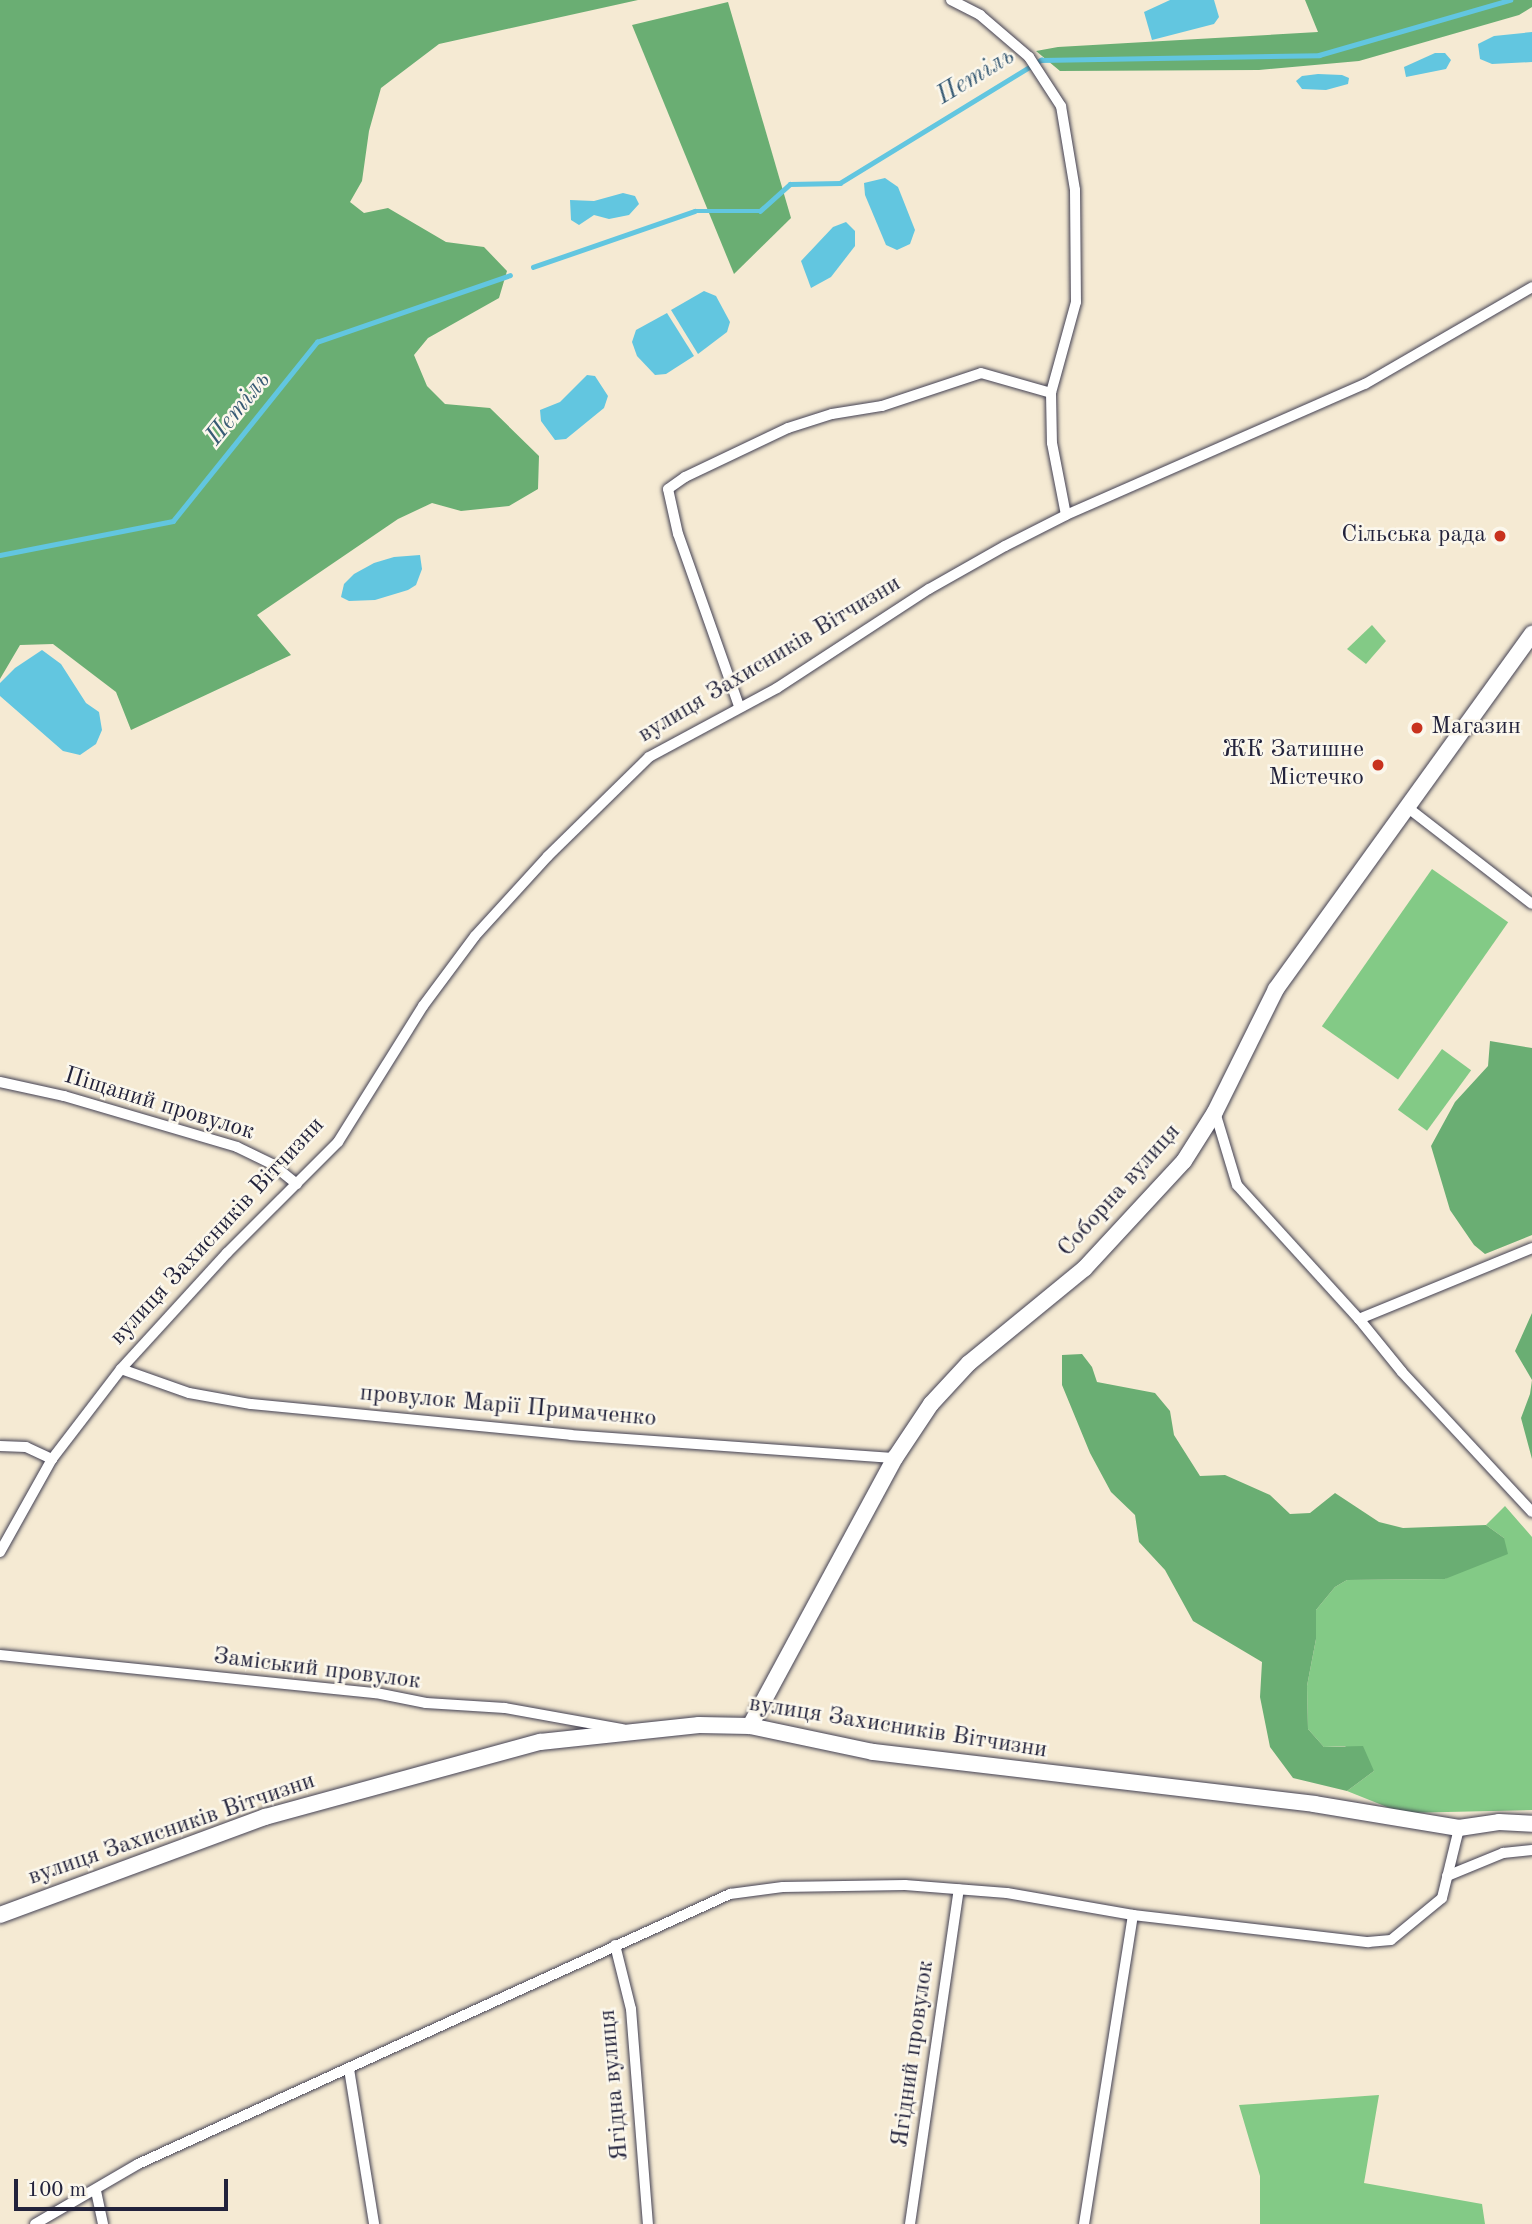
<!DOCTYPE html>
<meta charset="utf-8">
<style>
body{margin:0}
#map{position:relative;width:1532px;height:2224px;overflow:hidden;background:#f5ead3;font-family:"Old Standard TT",serif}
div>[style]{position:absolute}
.green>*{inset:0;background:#83ca86;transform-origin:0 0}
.forest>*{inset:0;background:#6aae73}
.water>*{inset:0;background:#62c6e0}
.stream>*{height:4.5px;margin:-2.25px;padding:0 2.25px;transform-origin:2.25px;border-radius:2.25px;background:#62c6e0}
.roads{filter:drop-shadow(0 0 2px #424052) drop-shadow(0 0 2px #424052)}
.street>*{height:10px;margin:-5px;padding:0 5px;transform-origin:5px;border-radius:5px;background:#fff}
.secondary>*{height:16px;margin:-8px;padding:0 8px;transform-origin:8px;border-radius:8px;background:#fff}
.dots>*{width:19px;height:19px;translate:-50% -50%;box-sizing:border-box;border:4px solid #fbf7ec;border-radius:50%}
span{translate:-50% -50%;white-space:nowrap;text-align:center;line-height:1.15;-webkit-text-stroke:5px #fbf7ec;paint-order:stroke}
.poi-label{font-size:24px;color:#22223b}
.right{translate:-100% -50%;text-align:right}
.left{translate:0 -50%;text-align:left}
.street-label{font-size:24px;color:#22223b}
.water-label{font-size:26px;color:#385b75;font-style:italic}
.scale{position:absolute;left:14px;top:2179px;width:214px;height:32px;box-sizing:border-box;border:4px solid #22223b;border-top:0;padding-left:9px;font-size:21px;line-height:24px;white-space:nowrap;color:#22223b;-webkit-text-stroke:5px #fbf7ec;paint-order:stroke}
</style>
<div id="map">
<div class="green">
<div style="clip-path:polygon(1372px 625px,1386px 641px,1366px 664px,1347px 649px)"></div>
<div style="left:1432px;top:869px;width:93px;height:192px;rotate:35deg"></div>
<div style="left:1442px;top:1049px;width:36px;height:75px;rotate:36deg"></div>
<div style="clip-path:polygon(1505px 1506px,1532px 1537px,1532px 1810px,1402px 1813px,1347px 1791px,1374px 1771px,1345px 1746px,1324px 1747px,1308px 1729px,1307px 1686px,1316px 1639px,1316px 1610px,1335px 1587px,1347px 1580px,1445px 1579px,1504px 1538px,1486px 1525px)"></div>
<div style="clip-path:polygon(1379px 2095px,1364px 2183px,1482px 2204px,1485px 2224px,1260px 2224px,1260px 2176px,1239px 2105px)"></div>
</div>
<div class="forest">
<div style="clip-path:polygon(0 0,638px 0,439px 44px,381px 88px,369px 131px,362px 181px,350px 202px,364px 213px,388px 208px,446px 242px,484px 247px,507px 271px,499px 298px,428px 338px,414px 355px,427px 386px,445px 404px,490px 408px,539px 456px,538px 489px,509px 506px,461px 511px,432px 503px,398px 519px,257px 615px,291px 655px,131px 730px,116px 692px,53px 644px,20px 645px,0 679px)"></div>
<div style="clip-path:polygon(1305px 0,1532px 0,1532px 7px,1519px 15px,1359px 61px,1259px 70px,1060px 71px,1036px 51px,1058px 47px,1318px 32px)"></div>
<div style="clip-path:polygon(728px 2px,791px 218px,734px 274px,632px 25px)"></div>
<div style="clip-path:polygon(1490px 1041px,1532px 1048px,1532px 1235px,1485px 1254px,1474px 1245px,1450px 1210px,1431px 1146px,1455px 1102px,1488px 1066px)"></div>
<div style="clip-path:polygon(1532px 1313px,1532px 1459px,1521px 1418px,1530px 1394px,1532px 1380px,1515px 1351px)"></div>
<div style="clip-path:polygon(1082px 1354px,1092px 1367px,1097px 1382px,1155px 1393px,1170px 1411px,1174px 1435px,1200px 1476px,1225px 1475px,1270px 1495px,1290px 1514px,1310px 1513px,1335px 1493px,1379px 1522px,1403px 1528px,1486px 1525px,1504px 1538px,1508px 1554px,1445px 1579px,1347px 1580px,1335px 1587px,1316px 1610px,1316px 1639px,1307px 1686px,1308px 1729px,1324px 1747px,1363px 1746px,1374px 1771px,1347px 1791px,1293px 1778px,1270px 1747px,1260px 1697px,1262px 1662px,1193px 1621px,1165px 1570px,1139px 1542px,1135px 1515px,1111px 1492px,1090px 1453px,1062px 1385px,1062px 1355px)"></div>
</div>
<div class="water">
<div style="clip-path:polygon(1170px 0,1214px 0,1219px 17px,1214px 24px,1152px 40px,1144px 12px)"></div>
<div style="clip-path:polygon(1532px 32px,1532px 62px,1492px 64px,1480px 59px,1478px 44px,1494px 36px)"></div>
<div style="clip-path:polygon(1435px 53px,1445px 53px,1451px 60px,1446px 69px,1406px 77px,1404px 67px)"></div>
<div style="clip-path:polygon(1318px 74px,1342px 75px,1349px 78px,1348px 84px,1326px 90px,1302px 89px,1296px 81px,1302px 76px)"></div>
<div style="clip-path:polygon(885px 178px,898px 187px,915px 230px,910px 244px,897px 250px,886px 245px,865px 195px,864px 183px)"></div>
<div style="clip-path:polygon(623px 193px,635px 196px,639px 204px,629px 215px,609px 219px,594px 215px,579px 225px,571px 220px,570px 200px,594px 201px)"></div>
<div style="clip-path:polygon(846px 222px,855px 231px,855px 246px,831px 277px,811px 288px,801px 261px,833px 227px)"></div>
<div style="clip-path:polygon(704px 291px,716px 296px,730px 322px,727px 332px,698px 354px,671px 310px)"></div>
<div style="clip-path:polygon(667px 313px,694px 356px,666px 374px,655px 375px,637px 356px,632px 342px,636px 330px)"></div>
<div style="clip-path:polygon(587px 375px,595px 376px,608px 396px,604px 408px,566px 439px,555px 440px,541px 421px,540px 410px,560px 402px)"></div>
<div style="clip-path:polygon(420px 555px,422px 569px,416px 585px,408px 590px,375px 600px,349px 601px,341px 597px,344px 584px,354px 574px,374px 563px,394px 557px)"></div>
<div style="clip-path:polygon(42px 650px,61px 664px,86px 703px,99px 712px,102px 730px,96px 744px,80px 755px,63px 751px,0 696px,0 683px,15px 668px)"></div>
</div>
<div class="stream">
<div style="left:533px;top:267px;width:171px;rotate:-19.1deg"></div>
<div style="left:695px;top:211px;width:65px"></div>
<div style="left:760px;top:211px;width:40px;rotate:-42deg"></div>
<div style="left:790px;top:184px;width:50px;rotate:-1.1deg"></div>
<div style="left:840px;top:183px;width:236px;rotate:-31.5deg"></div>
<div style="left:1041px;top:60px;width:278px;rotate:-1deg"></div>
<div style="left:1319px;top:55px;width:199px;rotate:-16.1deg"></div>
<div style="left:0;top:555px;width:176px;rotate:-11.1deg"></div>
<div style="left:173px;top:521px;width:230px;rotate:-51.2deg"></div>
<div style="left:317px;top:342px;width:204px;rotate:-19.1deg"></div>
</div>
<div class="roads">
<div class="street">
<div style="left:951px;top:0;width:33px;rotate:27deg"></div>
<div style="left:980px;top:15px;width:65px;rotate:40.6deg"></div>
<div style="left:1029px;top:57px;width:59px;rotate:56.9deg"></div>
<div style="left:1061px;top:106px;width:85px;rotate:80.5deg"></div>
<div style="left:1075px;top:190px;width:112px;rotate:89.5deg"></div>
<div style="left:1076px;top:302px;width:94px;rotate:105.4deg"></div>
<div style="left:1051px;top:393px;width:50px;rotate:88.9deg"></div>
<div style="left:1052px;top:443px;width:73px;rotate:79deg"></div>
<div style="left:739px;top:706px;width:182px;rotate:-109.5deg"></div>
<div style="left:678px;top:534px;width:46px;rotate:-102.5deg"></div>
<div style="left:668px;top:489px;width:21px;rotate:-35deg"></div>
<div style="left:685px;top:477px;width:114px;rotate:-25.4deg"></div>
<div style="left:788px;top:428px;width:46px;rotate:-17.7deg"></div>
<div style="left:832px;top:414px;width:51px;rotate:-9.1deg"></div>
<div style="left:882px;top:406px;width:104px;rotate:-18.4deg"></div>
<div style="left:981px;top:373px;width:73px;rotate:15.9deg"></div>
<div style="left:1407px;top:807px;width:158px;rotate:37.8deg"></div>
<div style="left:0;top:1082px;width:66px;rotate:12.3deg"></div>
<div style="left:64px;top:1096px;width:180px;rotate:16.4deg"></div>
<div style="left:237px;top:1147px;width:39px;rotate:26deg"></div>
<div style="left:272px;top:1164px;width:32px;rotate:39deg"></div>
<div style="left:1215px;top:1112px;width:76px;rotate:73.2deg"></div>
<div style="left:1237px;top:1185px;width:181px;rotate:47.7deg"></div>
<div style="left:1359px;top:1319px;width:68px;rotate:50.9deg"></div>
<div style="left:1402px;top:1372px;width:191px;rotate:47.1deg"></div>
<div style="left:1359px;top:1319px;width:187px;rotate:-22.3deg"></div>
<div style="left:121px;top:1369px;width:72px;rotate:19.4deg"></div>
<div style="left:189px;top:1393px;width:63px;rotate:10.1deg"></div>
<div style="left:251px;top:1404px;width:321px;rotate:5.5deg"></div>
<div style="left:571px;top:1435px;width:325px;rotate:4.1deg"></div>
<div style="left:0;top:1446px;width:26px;rotate:2deg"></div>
<div style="left:26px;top:1447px;width:29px;rotate:25deg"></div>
<div style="left:0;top:1552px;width:107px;rotate:-60.8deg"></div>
<div style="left:52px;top:1459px;width:113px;rotate:-52.5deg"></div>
<div style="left:121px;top:1369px;width:157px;rotate:-47.6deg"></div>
<div style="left:227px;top:1253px;width:157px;rotate:-45deg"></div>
<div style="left:338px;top:1142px;width:160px;rotate:-58deg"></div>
<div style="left:423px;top:1006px;width:87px;rotate:-53.4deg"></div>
<div style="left:475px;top:936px;width:108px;rotate:-47.6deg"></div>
<div style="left:548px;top:856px;width:141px;rotate:-44.4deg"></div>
<div style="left:649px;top:757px;width:145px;rotate:-28.3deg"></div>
<div style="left:777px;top:688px;width:181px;rotate:-33.1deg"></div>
<div style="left:929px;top:589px;width:87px;rotate:-29.5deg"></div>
<div style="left:1005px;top:546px;width:68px;rotate:-26.9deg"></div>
<div style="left:1066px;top:515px;width:326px;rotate:-23.7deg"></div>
<div style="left:1365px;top:384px;width:193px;rotate:-30.1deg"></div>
<div style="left:0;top:1655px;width:378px;rotate:5.8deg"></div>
<div style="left:376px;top:1693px;width:51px;rotate:11.3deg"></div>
<div style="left:426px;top:1703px;width:79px;rotate:3.6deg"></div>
<div style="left:505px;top:1708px;width:119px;rotate:10.2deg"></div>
<div style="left:1447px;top:1876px;width:61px;rotate:-22.3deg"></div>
<div style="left:1503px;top:1853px;width:29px;rotate:-6deg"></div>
<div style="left:615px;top:1945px;width:66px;rotate:76deg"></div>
<div style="left:631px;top:2009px;width:216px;rotate:85.5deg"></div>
<div style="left:349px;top:2069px;width:157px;rotate:80.8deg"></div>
<div style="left:96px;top:2191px;width:34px;rotate:78deg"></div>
<div style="left:35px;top:2224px;width:119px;rotate:-30.2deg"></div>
<div style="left:138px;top:2164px;width:651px;rotate:-24.52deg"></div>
<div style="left:730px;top:1894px;width:53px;rotate:-7.5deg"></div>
<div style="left:783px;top:1887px;width:122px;rotate:-0.9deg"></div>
<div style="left:905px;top:1885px;width:102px;rotate:4.5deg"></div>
<div style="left:1007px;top:1893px;width:128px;rotate:9.9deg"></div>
<div style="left:1133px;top:1915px;width:237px;rotate:6.6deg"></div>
<div style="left:1368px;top:1942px;width:23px;rotate:-5deg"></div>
<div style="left:1391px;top:1940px;width:66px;rotate:-39.5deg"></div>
<div style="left:1442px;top:1898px;width:72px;rotate:-76.3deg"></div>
<div style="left:910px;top:2224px;width:338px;rotate:-81.7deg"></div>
<div style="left:1084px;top:2224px;width:313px;rotate:-81deg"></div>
</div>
<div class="secondary">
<div style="left:750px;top:1726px;width:305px;rotate:-61.6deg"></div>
<div style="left:895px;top:1458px;width:65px;rotate:-56.3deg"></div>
<div style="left:931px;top:1404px;width:56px;rotate:-47.2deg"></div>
<div style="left:969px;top:1363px;width:149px;rotate:-39.3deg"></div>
<div style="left:1084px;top:1269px;width:147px;rotate:-47.2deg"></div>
<div style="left:1184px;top:1161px;width:58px;rotate:-57.7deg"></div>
<div style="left:1215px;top:1112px;width:137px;rotate:-63.6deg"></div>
<div style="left:1276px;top:989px;width:438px;rotate:-54.2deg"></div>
<div style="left:0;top:1915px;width:283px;rotate:-20.3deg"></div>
<div style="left:265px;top:1817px;width:285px;rotate:-15.3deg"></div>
<div style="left:540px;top:1742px;width:160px;rotate:-6.1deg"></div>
<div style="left:699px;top:1725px;width:51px;rotate:1.1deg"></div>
<div style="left:750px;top:1726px;width:126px;rotate:11.9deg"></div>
<div style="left:873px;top:1752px;width:444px;rotate:6.7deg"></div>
<div style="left:1314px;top:1804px;width:147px;rotate:9.4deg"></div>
<div style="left:1459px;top:1828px;width:40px;rotate:-8.5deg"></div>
<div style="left:1499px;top:1822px;width:33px;rotate:3deg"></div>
</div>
</div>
<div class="dots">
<div style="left:1500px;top:536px;background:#c8321e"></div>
<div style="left:1417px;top:728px;background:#c8321e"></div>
<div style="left:1378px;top:765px;background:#c8321e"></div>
</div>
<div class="poi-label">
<span class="right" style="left:1486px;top:536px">Cільська рада</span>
<span class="left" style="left:1431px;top:728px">Магазин</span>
<span class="right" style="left:1364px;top:765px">ЖК Затишне<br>Містечко</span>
</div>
<div class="street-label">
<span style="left:770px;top:660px;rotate:-31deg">вулиця Захисників Вітчизни</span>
<span style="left:159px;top:1105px;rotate:17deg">Піщаний провулок</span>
<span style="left:1120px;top:1191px;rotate:-48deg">Соборна вулиця</span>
<span style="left:218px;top:1232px;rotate:-47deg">вулиця Захисників Вітчизни</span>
<span style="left:508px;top:1407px;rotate:5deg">провулок Марії Примаченко</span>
<span style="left:317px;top:1670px;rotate:7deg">Заміський провулок</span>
<span style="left:898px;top:1728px;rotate:9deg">вулиця Захисників Вітчизни</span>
<span style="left:172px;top:1830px;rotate:-19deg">вулиця Захисників Вітчизни</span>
<span style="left:914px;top:2054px;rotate:-82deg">Ягідний провулок</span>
<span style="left:615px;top:2085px;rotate:-95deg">Ягідна вулиця</span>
</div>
<div class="water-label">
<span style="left:976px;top:77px;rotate:-31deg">Петіль</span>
<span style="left:239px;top:409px;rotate:-51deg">Петіль</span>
</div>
<div class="scale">100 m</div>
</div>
